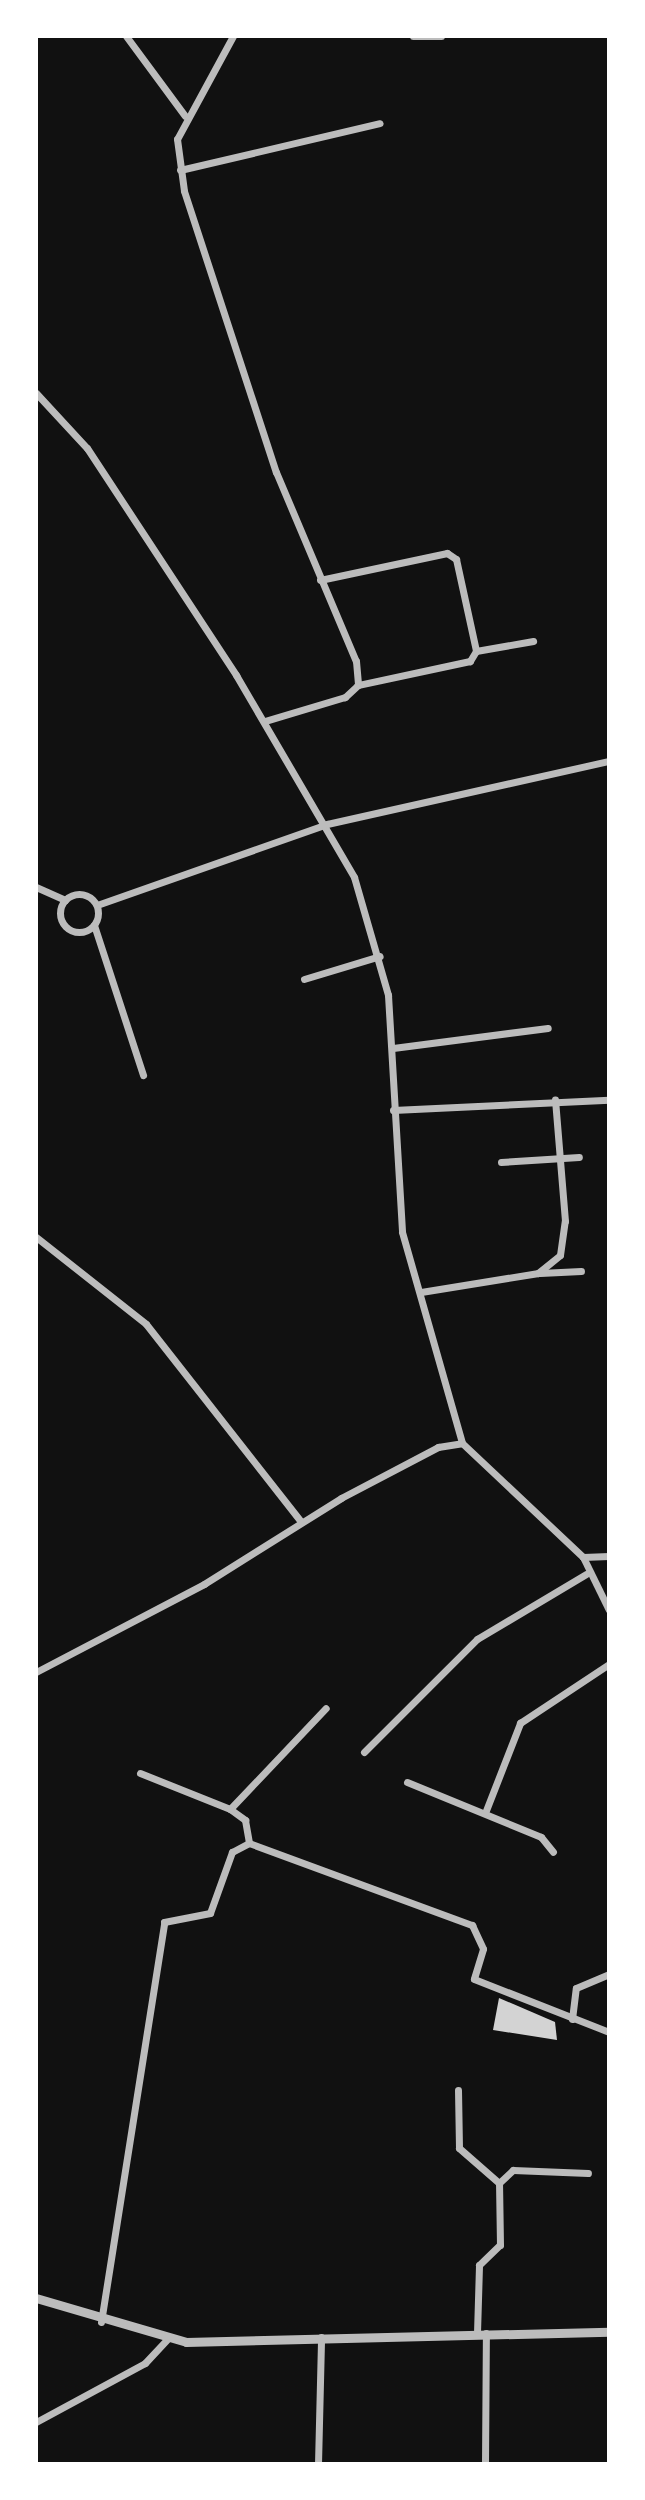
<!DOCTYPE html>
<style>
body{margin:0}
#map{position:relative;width:645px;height:2500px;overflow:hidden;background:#111;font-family:"Source Sans 3",sans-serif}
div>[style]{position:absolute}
.building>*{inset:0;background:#d3d3d3}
.minor>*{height:7px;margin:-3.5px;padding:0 3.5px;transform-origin:3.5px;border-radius:3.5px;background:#bcbcbc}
.minor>.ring{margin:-3.5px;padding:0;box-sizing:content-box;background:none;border:7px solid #bcbcbc;border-radius:50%}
.tertiary>*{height:9px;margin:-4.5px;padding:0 4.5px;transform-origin:4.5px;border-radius:4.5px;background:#bcbcbc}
span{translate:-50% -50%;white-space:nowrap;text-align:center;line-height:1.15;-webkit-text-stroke:8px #fff;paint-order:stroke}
.frame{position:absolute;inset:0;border:38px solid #fff;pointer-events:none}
</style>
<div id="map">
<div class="building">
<div style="clip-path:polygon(499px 1998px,555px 2022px,557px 2040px,493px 2030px)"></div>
</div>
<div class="minor">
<div style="left:126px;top:36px;width:99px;rotate:53.6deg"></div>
<div style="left:233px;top:36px;width:117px;rotate:118.5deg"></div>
<div style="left:177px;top:139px;width:52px;rotate:82.3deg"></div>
<div style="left:184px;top:191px;width:296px;rotate:71.9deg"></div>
<div style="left:276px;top:472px;width:205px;rotate:67.1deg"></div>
<div style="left:356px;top:661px;width:24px;rotate:85deg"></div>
<div style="left:358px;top:685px;width:18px;rotate:137deg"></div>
<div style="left:345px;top:697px;width:84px;rotate:163.3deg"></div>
<div style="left:413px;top:36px;width:28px"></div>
<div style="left:180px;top:170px;width:205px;rotate:-13.2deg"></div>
<div style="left:36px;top:393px;width:75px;rotate:47.2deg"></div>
<div style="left:87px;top:448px;width:272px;rotate:56.7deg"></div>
<div style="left:236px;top:675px;width:234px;rotate:59.7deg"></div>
<div style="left:354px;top:877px;width:123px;rotate:73.9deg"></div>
<div style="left:388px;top:995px;width:237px;rotate:86.6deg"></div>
<div style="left:402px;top:1232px;width:219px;rotate:74.1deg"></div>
<div style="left:320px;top:580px;width:130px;rotate:-12deg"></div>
<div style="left:447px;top:553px;width:11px;rotate:34deg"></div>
<div style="left:456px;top:559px;width:94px;rotate:77.7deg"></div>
<div style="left:476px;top:651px;width:12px;rotate:121deg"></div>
<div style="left:470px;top:661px;width:115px;rotate:167.9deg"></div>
<div style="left:476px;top:651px;width:58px;rotate:-10deg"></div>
<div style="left:36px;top:887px;width:32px;rotate:24deg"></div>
<div class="ring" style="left:60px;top:894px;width:31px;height:31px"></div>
<div style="left:97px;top:905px;width:244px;rotate:-19.4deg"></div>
<div style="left:327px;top:824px;width:289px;rotate:-12.6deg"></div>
<div style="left:94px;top:925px;width:158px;rotate:71.9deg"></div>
<div style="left:304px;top:979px;width:79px;rotate:-16.8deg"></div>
<div style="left:393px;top:1048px;width:156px;rotate:-7.4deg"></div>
<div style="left:393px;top:1110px;width:216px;rotate:-2.7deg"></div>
<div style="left:501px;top:1162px;width:78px;rotate:-3.7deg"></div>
<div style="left:36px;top:1237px;width:140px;rotate:38.3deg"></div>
<div style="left:146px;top:1324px;width:251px;rotate:51.9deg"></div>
<div style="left:540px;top:1273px;width:41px;rotate:-2.8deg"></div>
<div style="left:421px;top:1292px;width:119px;rotate:-9.2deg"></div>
<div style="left:538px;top:1273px;width:28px;rotate:-39deg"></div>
<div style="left:560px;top:1255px;width:34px;rotate:-82deg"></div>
<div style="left:565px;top:1221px;width:122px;rotate:-94.7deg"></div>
<div style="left:462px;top:1443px;width:166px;rotate:43.3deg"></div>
<div style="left:583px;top:1557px;width:59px;rotate:63.9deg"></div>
<div style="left:583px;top:1557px;width:26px;rotate:-2deg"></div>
<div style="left:36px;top:1672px;width:190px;rotate:-27.6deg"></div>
<div style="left:204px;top:1584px;width:162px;rotate:-32.1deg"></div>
<div style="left:341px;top:1498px;width:110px;rotate:-27.7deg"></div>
<div style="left:438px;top:1447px;width:24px;rotate:-9deg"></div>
<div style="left:364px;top:1752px;width:160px;rotate:-45deg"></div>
<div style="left:477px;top:1639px;width:127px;rotate:-30.8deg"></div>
<div style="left:140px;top:1773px;width:97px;rotate:21.8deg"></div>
<div style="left:230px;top:1809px;width:19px;rotate:36deg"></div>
<div style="left:245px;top:1820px;width:23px;rotate:80deg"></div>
<div style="left:407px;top:1782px;width:145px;rotate:22.3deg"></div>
<div style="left:541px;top:1837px;width:19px;rotate:51deg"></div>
<div style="left:230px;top:1809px;width:139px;rotate:-46.5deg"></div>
<div style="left:485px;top:1813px;width:97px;rotate:-68.7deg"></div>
<div style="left:520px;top:1723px;width:107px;rotate:-33.5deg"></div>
<div style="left:572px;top:2019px;width:31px;rotate:-83deg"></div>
<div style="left:576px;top:1988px;width:36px;rotate:-23deg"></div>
<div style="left:458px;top:2090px;width:58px;rotate:89deg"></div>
<div style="left:459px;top:2148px;width:53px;rotate:41.2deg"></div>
<div style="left:101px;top:2322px;width:405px;rotate:-81deg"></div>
<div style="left:164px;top:1922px;width:47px;rotate:-11.1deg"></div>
<div style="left:210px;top:1913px;width:65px;rotate:-70.2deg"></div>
<div style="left:232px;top:1852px;width:19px;rotate:-28deg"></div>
<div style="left:249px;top:1843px;width:238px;rotate:20.2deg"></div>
<div style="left:472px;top:1925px;width:26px;rotate:65deg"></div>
<div style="left:483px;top:1949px;width:31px;rotate:107deg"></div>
<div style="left:474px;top:1979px;width:145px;rotate:21.4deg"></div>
<div style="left:477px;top:2333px;width:68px;rotate:-88.3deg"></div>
<div style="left:479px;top:2265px;width:29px;rotate:-44deg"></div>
<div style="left:500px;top:2245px;width:62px;rotate:-90.9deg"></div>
<div style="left:499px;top:2183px;width:19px;rotate:-43deg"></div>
<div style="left:513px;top:2170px;width:75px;rotate:2.3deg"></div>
<div style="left:36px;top:2422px;width:124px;rotate:-28.4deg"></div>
<div style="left:145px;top:2363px;width:33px;rotate:-47deg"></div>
<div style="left:318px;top:2464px;width:127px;rotate:-88.6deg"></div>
<div style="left:485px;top:2464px;width:131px;rotate:-89.6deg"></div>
</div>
<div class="tertiary">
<div style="left:36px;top:2298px;width:156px;rotate:16.3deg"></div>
<div style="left:186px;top:2342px;width:423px;rotate:-1.4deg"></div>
</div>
<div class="frame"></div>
</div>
